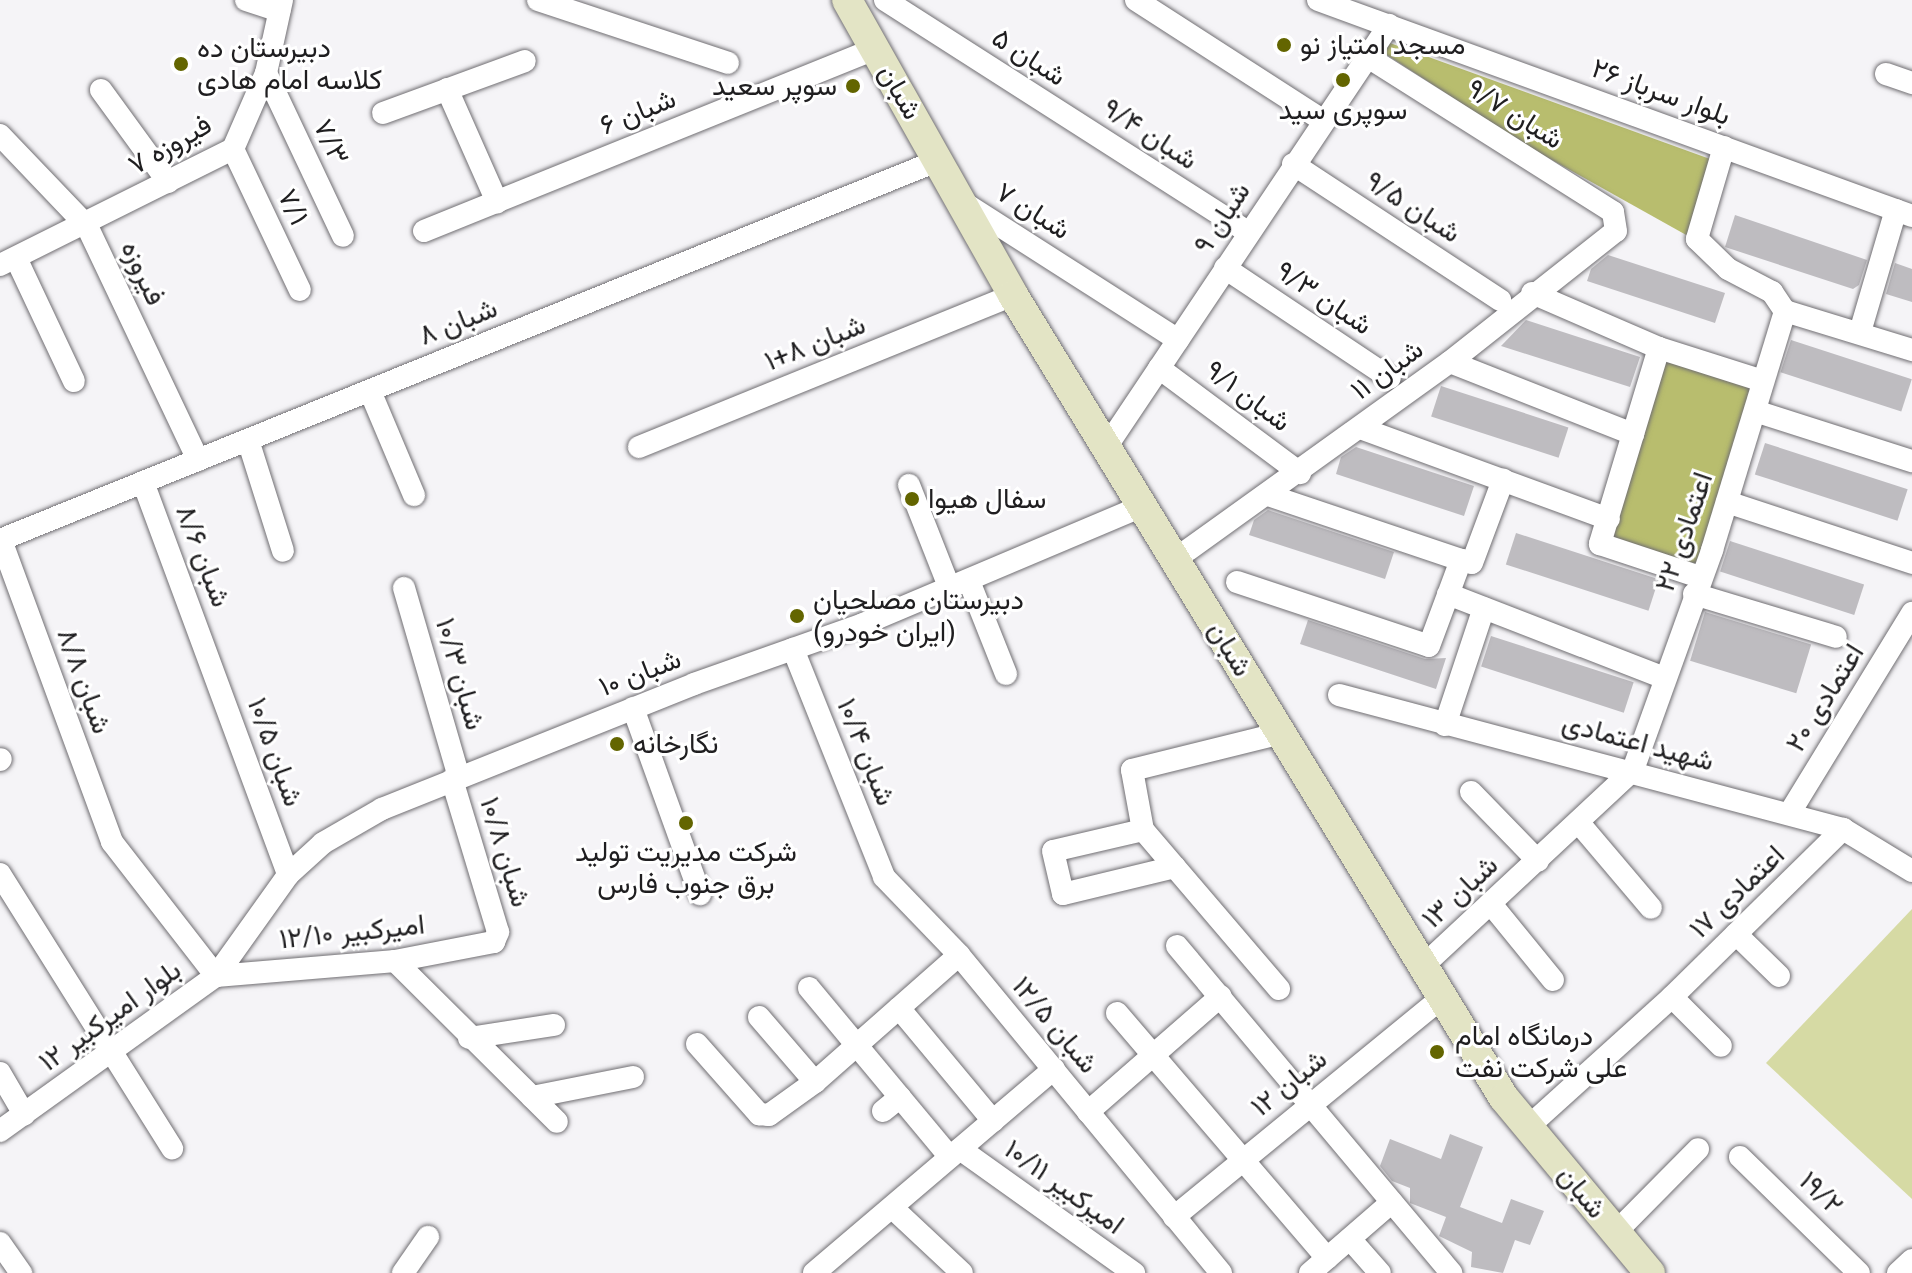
<!DOCTYPE html>
<meta charset="utf-8">
<style>
body{margin:0}
#map{position:relative;width:1912px;height:1273px;overflow:hidden;background:#f5f4f7;font-family:Roboto,Vazirmatn,sans-serif}
div>[style]{position:absolute}
.green>*{inset:0;background:#d6daa4}
.forest>*{inset:0;background:#b8bd6e;transform-origin:0 0}
.building>*{inset:0;background:#bebcc0;transform-origin:0 0}
.roads{filter:drop-shadow(0 0 2px #706e72) drop-shadow(0 0 2px #706e72)}
.street>*{height:22px;margin:-11px;padding:0 11px;transform-origin:11px;border-radius:11px;background:#fff}
.secondary>*{height:30px;margin:-15px;padding:0 15px;transform-origin:15px;border-radius:15px;background:#e3e4c5}
.dots>*{width:22px;height:22px;translate:-50% -50%;box-sizing:border-box;border:4px solid #fff;border-radius:50%}
span{translate:-50% -50%;white-space:nowrap;text-align:center;line-height:1.15;-webkit-text-stroke:6px #fff;paint-order:stroke}
.poi-label{font-size:28px;color:#1f1e20}
.left{translate:0 -50%;text-align:left}
.right{translate:-100% -50%;text-align:right}
.street-label{font-size:28px;color:#1f1e20}
</style>
<div id="map">
<div class="green">
<div style="clip-path:polygon(1912px 909px,1912px 1199px,1766px 1063px)"></div>
</div>
<div class="forest">
<div style="clip-path:polygon(1390px 43px,1710px 159px,1688px 236px,1527px 146px,1384px 53px)"></div>
<div style="left:1663px;top:355px;width:97px;height:190px;rotate:17deg"></div>
</div>
<div class="building">
<div style="clip-path:polygon(1735px 215px,1867px 260px,1859px 285px,1853px 289px,1725px 247px)"></div>
<div style="clip-path:polygon(1608px 255px,1725px 293px,1715px 323px,1587px 281px,1591px 269px)"></div>
<div style="clip-path:polygon(1895px 263px,1912px 269px,1912px 302px,1886px 294px)"></div>
<div style="clip-path:polygon(1526px 320px,1640px 357px,1630px 387px,1501px 346px)"></div>
<div style="left:1791px;top:340px;width:127px;height:34px;rotate:18deg"></div>
<div style="left:1441px;top:386px;width:134px;height:32px;rotate:18deg"></div>
<div style="left:1765px;top:443px;width:150px;height:33px;rotate:18deg"></div>
<div style="clip-path:polygon(1356px 447px,1474px 486px,1464px 516px,1336px 474px,1341px 457px)"></div>
<div style="clip-path:polygon(1268px 510px,1394px 552px,1385px 579px,1249px 535px,1254px 520px)"></div>
<div style="left:1516px;top:533px;width:150px;height:33px;rotate:18deg"></div>
<div style="left:1730px;top:541px;width:141px;height:32px;rotate:18deg"></div>
<div style="left:1705px;top:612px;width:111px;height:51px;rotate:17deg"></div>
<div style="clip-path:polygon(1308px 620px,1425px 659px,1446px 658px,1436px 689px,1300px 644px)"></div>
<div style="left:1491px;top:636px;width:150px;height:32px;rotate:18deg"></div>
<div style="clip-path:polygon(1450px 1134px,1483px 1147px,1460px 1207px,1502px 1223px,1511px 1199px,1544px 1211px,1530px 1245px,1515px 1240px,1503px 1273px,1471px 1267px,1472px 1252px,1439px 1236px,1446px 1217px,1410px 1203px,1410px 1188px,1392px 1181px,1380px 1166px,1390px 1139px,1441px 1159px)"></div>
</div>
<div class="roads">
<div class="street">
<div style="left:246px;top:0;width:35px;rotate:18deg"></div>
<div style="left:538px;top:0;width:200px;rotate:18.3deg"></div>
<div style="left:885px;top:0;width:431px;rotate:32.6deg"></div>
<div style="left:1136px;top:0;width:221px;rotate:32.8deg"></div>
<div style="left:1318px;top:0;width:632px;rotate:19.98deg"></div>
<div style="left:266px;top:73px;width:180px;rotate:64.7deg"></div>
<div style="left:1886px;top:74px;width:28px;rotate:19deg"></div>
<div style="left:447px;top:89px;width:124px;rotate:66.1deg"></div>
<div style="left:101px;top:90px;width:114px;rotate:53.9deg"></div>
<div style="left:383px;top:113px;width:151px;rotate:-20.1deg"></div>
<div style="left:0;top:135px;width:126px;rotate:46.3deg"></div>
<div style="left:87px;top:226px;width:259px;rotate:64.6deg"></div>
<div style="left:1724px;top:147px;width:96px;rotate:106.4deg"></div>
<div style="left:1697px;top:239px;width:43px;rotate:44.1deg"></div>
<div style="left:1728px;top:269px;width:50px;rotate:27.6deg"></div>
<div style="left:1772px;top:292px;width:23px;rotate:56deg"></div>
<div style="left:1785px;top:311px;width:133px;rotate:17.1deg"></div>
<div style="left:233px;top:149px;width:156px;rotate:64.6deg"></div>
<div style="left:1293px;top:164px;width:248px;rotate:33.3deg"></div>
<div style="left:964px;top:203px;width:254px;rotate:32.6deg"></div>
<div style="left:424px;top:231px;width:486px;rotate:-22deg"></div>
<div style="left:16px;top:258px;width:136px;rotate:64.8deg"></div>
<div style="left:0;top:265px;width:260px;rotate:-26.5deg"></div>
<div style="left:233px;top:149px;width:83px;rotate:-66.5deg"></div>
<div style="left:266px;top:73px;width:75px;rotate:-77.6deg"></div>
<div style="left:1225px;top:268px;width:198px;rotate:33.7deg"></div>
<div style="left:1532px;top:293px;width:138px;rotate:23.4deg"></div>
<div style="left:1659px;top:348px;width:109px;rotate:17.6deg"></div>
<div style="left:1860px;top:332px;width:127px;rotate:-73.6deg"></div>
<div style="left:1659px;top:348px;width:205px;rotate:106.8deg"></div>
<div style="left:1600px;top:544px;width:105px;rotate:18.3deg"></div>
<div style="left:1450px;top:362px;width:197px;rotate:21.5deg"></div>
<div style="left:1159px;top:368px;width:176px;rotate:36.7deg"></div>
<div style="left:370px;top:391px;width:113px;rotate:67.1deg"></div>
<div style="left:1755px;top:411px;width:165px;rotate:17.7deg"></div>
<div style="left:1360px;top:428px;width:265px;rotate:20.1deg"></div>
<div style="left:248px;top:440px;width:116px;rotate:72.5deg"></div>
<div style="left:1107px;top:446px;width:507px;rotate:-56.18deg"></div>
<div style="left:639px;top:447px;width:404px;rotate:-22.1deg"></div>
<div style="left:143px;top:482px;width:419px;rotate:69.7deg"></div>
<div style="left:909px;top:485px;width:112px;rotate:68.5deg"></div>
<div style="left:1727px;top:502px;width:195px;rotate:18.2deg"></div>
<div style="left:0;top:540px;width:1013px;rotate:-22.03deg"></div>
<div style="left:1px;top:540px;width:322px;rotate:69.8deg"></div>
<div style="left:112px;top:842px;width:170px;rotate:52.2deg"></div>
<div style="left:1188px;top:550px;width:322px;rotate:-35.7deg"></div>
<div style="left:1450px;top:362px;width:211px;rotate:-38.3deg"></div>
<div style="left:1616px;top:231px;width:19px;rotate:-99deg"></div>
<div style="left:1613px;top:212px;width:290px;rotate:-147.7deg"></div>
<div style="left:1461px;top:560px;width:11px;rotate:15deg"></div>
<div style="left:1472px;top:563px;width:89px;rotate:-69.5deg"></div>
<div style="left:969px;top:581px;width:100px;rotate:68.3deg"></div>
<div style="left:1237px;top:582px;width:202px;rotate:18.4deg"></div>
<div style="left:1429px;top:646px;width:92px;rotate:-69.6deg"></div>
<div style="left:1461px;top:560px;width:204px;rotate:-161.4deg"></div>
<div style="left:404px;top:588px;width:197px;rotate:73.8deg"></div>
<div style="left:1448px;top:594px;width:233px;rotate:21.2deg"></div>
<div style="left:1694px;top:594px;width:148px;rotate:16.8deg"></div>
<div style="left:793px;top:649px;width:245px;rotate:68.2deg"></div>
<div style="left:884px;top:877px;width:108px;rotate:46.1deg"></div>
<div style="left:959px;top:955px;width:412px;rotate:50.5deg"></div>
<div style="left:1339px;top:695px;width:522px;rotate:14.89deg"></div>
<div style="left:1843px;top:829px;width:81px;rotate:31.3deg"></div>
<div style="left:633px;top:708px;width:198px;rotate:70.2deg"></div>
<div style="left:1445px;top:725px;width:123px;rotate:-71.6deg"></div>
<div style="left:0;top:760px;width:1px;rotate:-45deg"></div>
<div style="left:1471px;top:792px;width:96px;rotate:45.8deg"></div>
<div style="left:1789px;top:814px;width:236px;rotate:-58.5deg"></div>
<div style="left:1579px;top:823px;width:111px;rotate:49.7deg"></div>
<div style="left:1143px;top:830px;width:92px;rotate:166.9deg"></div>
<div style="left:1053px;top:851px;width:44px;rotate:76.9deg"></div>
<div style="left:1063px;top:894px;width:115px;rotate:-13.6deg"></div>
<div style="left:0;top:874px;width:324px;rotate:57.9deg"></div>
<div style="left:1491px;top:904px;width:98px;rotate:50.8deg"></div>
<div style="left:1736px;top:934px;width:60px;rotate:44.3deg"></div>
<div style="left:1177px;top:946px;width:427px;rotate:50deg"></div>
<div style="left:395px;top:961px;width:228px;rotate:44.8deg"></div>
<div style="left:1423px;top:966px;width:287px;rotate:-43deg"></div>
<div style="left:1633px;top:770px;width:234px;rotate:-70.2deg"></div>
<div style="left:1712px;top:550px;width:250px;rotate:-73deg"></div>
<div style="left:216px;top:976px;width:180px;rotate:-4.8deg"></div>
<div style="left:395px;top:961px;width:101px;rotate:-10.9deg"></div>
<div style="left:494px;top:942px;width:11px;rotate:-68deg"></div>
<div style="left:498px;top:932px;width:159px;rotate:-106.8deg"></div>
<div style="left:809px;top:988px;width:220px;rotate:50.2deg"></div>
<div style="left:1279px;top:989px;width:209px;rotate:-130.5deg"></div>
<div style="left:1143px;top:830px;width:61px;rotate:-100.4deg"></div>
<div style="left:1132px;top:770px;width:154px;rotate:-13.9deg"></div>
<div style="left:1672px;top:997px;width:69px;rotate:45deg"></div>
<div style="left:899px;top:1008px;width:147px;rotate:50.2deg"></div>
<div style="left:1117px;top:1013px;width:323px;rotate:49.4deg"></div>
<div style="left:759px;top:1017px;width:86px;rotate:49.3deg"></div>
<div style="left:469px;top:1038px;width:86px;rotate:-8.7deg"></div>
<div style="left:697px;top:1044px;width:94px;rotate:48.5deg"></div>
<div style="left:759px;top:1114px;width:10px;rotate:6deg"></div>
<div style="left:769px;top:1115px;width:57px;rotate:-35.7deg"></div>
<div style="left:815px;top:1082px;width:192px;rotate:-41.4deg"></div>
<div style="left:0;top:1073px;width:48px;rotate:59.7deg"></div>
<div style="left:532px;top:1097px;width:103px;rotate:-11.2deg"></div>
<div style="left:883px;top:1111px;width:22px;rotate:-39deg"></div>
<div style="left:1088px;top:1112px;width:176px;rotate:-41.1deg"></div>
<div style="left:1528px;top:1127px;width:194px;rotate:-42.1deg"></div>
<div style="left:1672px;top:997px;width:240px;rotate:-44.5deg"></div>
<div style="left:0;top:1131px;width:266px;rotate:-35.7deg"></div>
<div style="left:216px;top:976px;width:124px;rotate:-54.5deg"></div>
<div style="left:288px;top:875px;width:47px;rotate:-42.4deg"></div>
<div style="left:323px;top:843px;width:68px;rotate:-30deg"></div>
<div style="left:382px;top:809px;width:336px;rotate:-21.8deg"></div>
<div style="left:694px;top:684px;width:179px;rotate:-19.5deg"></div>
<div style="left:863px;top:624px;width:303px;rotate:-22.9deg"></div>
<div style="left:960px;top:1149px;width:214px;rotate:35.5deg"></div>
<div style="left:1740px;top:1157px;width:166px;rotate:44.3deg"></div>
<div style="left:899px;top:1214px;width:86px;rotate:43.1deg"></div>
<div style="left:1174px;top:1217px;width:349px;rotate:-39.3deg"></div>
<div style="left:1615px;top:1233px;width:118px;rotate:-45.3deg"></div>
<div style="left:1350px;top:1239px;width:45px;rotate:48.6deg"></div>
<div style="left:0;top:1243px;width:37px;rotate:55deg"></div>
<div style="left:403px;top:1273px;width:44px;rotate:-55.2deg"></div>
<div style="left:814px;top:1273px;width:315px;rotate:-40.4deg"></div>
<div style="left:1310px;top:1273px;width:108px;rotate:-40.9deg"></div>
<div style="left:1898px;top:1273px;width:19px;rotate:-43deg"></div>
</div>
<div class="secondary">
<div style="left:847px;top:0;width:338px;rotate:60.6deg"></div>
<div style="left:1013px;top:295px;width:941px;rotate:58.56deg"></div>
<div style="left:1504px;top:1098px;width:228px;rotate:50.2deg"></div>
</div>
</div>
<div class="dots">
<div style="left:1284px;top:45px;background:#636500"></div>
<div style="left:181px;top:64px;background:#636500"></div>
<div style="left:1343px;top:80px;background:#636500"></div>
<div style="left:853px;top:86px;background:#636500"></div>
<div style="left:912px;top:499px;background:#636500"></div>
<div style="left:797px;top:616px;background:#636500"></div>
<div style="left:617px;top:744px;background:#636500"></div>
<div style="left:686px;top:823px;background:#636500"></div>
<div style="left:1437px;top:1052px;background:#636500"></div>
</div>
<div class="poi-label">
<span class="left" style="left:1300px;top:45px">مسجد امتیاز نو</span>
<span class="left" style="left:197px;top:64px">دبیرستان ده<br>کلاسه امام هادی</span>
<span class="right" style="left:837px;top:86px">سوپر سعید</span>
<span style="left:1343px;top:110px">سوپری سید</span>
<span class="left" style="left:928px;top:499px">سفال هیوا</span>
<span class="left" style="left:813px;top:616px">دبیرستان مصلحیان<br>(ایران خودرو)</span>
<span class="left" style="left:633px;top:744px">نگارخانه</span>
<span style="left:686px;top:868px">شرکت مدیریت تولید<br>برق جنوب فارس</span>
<span class="left" style="left:1455px;top:1052px">درمانگاه امام<br>علی شرکت نفت</span>
</div>
<div class="street-label">
<span style="left:1029px;top:57px;rotate:33deg">۵ شبان</span>
<span style="left:900px;top:92px;rotate:60deg">شبان</span>
<span style="left:1661px;top:92px;rotate:20deg">۲۶ بلوار سرباز</span>
<span style="left:638px;top:112px;rotate:-22deg">۶ شبان</span>
<span style="left:1515px;top:114px;rotate:32deg">۹/۷ شبان</span>
<span style="left:1150px;top:134px;rotate:33deg">۹/۴ شبان</span>
<span style="left:331px;top:142px;rotate:65deg">۷/۳</span>
<span style="left:170px;top:145px;rotate:-30deg">۷ فیروزه</span>
<span style="left:293px;top:207px;rotate:65deg">۷/۱</span>
<span style="left:1413px;top:207px;rotate:33deg">۹/۵ شبان</span>
<span style="left:1033px;top:211px;rotate:32deg">۷ شبان</span>
<span style="left:1222px;top:218px;rotate:-57deg">۹ شبان</span>
<span style="left:143px;top:273px;rotate:65deg">فیروزه</span>
<span style="left:1324px;top:298px;rotate:34deg">۹/۳ شبان</span>
<span style="left:458px;top:322px;rotate:-22deg">۸ شبان</span>
<span style="left:815px;top:343px;rotate:-22deg">۱+۸ شبان</span>
<span style="left:1387px;top:370px;rotate:-36deg">۱۱ شبان</span>
<span style="left:1248px;top:396px;rotate:37deg">۹/۱ شبان</span>
<span style="left:1684px;top:532px;rotate:-71deg">۲۲ اعتمادی</span>
<span style="left:203px;top:556px;rotate:69deg">۸/۶ شبان</span>
<span style="left:1230px;top:649px;rotate:59deg">شبان</span>
<span style="left:640px;top:673px;rotate:-21deg">۱۰ شبان</span>
<span style="left:460px;top:674px;rotate:74deg">۱۰/۳ شبان</span>
<span style="left:84px;top:681px;rotate:70deg">۸/۸ شبان</span>
<span style="left:1825px;top:698px;rotate:-58deg">۲۰ اعتمادی</span>
<span style="left:1638px;top:742px;rotate:15deg">شهید اعتمادی</span>
<span style="left:275px;top:752px;rotate:70deg">۱۰/۵ شبان</span>
<span style="left:866px;top:752px;rotate:68deg">۱۰/۴ شبان</span>
<span style="left:505px;top:852px;rotate:73deg">۱۰/۸ شبان</span>
<span style="left:1460px;top:892px;rotate:-43deg">۱۳ شبان</span>
<span style="left:1737px;top:892px;rotate:-44deg">۱۷ اعتمادی</span>
<span style="left:352px;top:932px;rotate:-6deg">۱۲/۱۰ امیرکبیر</span>
<span style="left:110px;top:1016px;rotate:-36deg">۱۲ بلوار امیرکبیر</span>
<span style="left:1055px;top:1025px;rotate:50deg">۱۲/۵ شبان</span>
<span style="left:1289px;top:1083px;rotate:-39deg">۱۲ شبان</span>
<span style="left:1064px;top:1187px;rotate:36deg">۱۰/۱۱ امیرکبیر</span>
<span style="left:1582px;top:1192px;rotate:51deg">شبان</span>
<span style="left:1821px;top:1193px;rotate:44deg">۱۹/۲</span>
</div>
</div>
